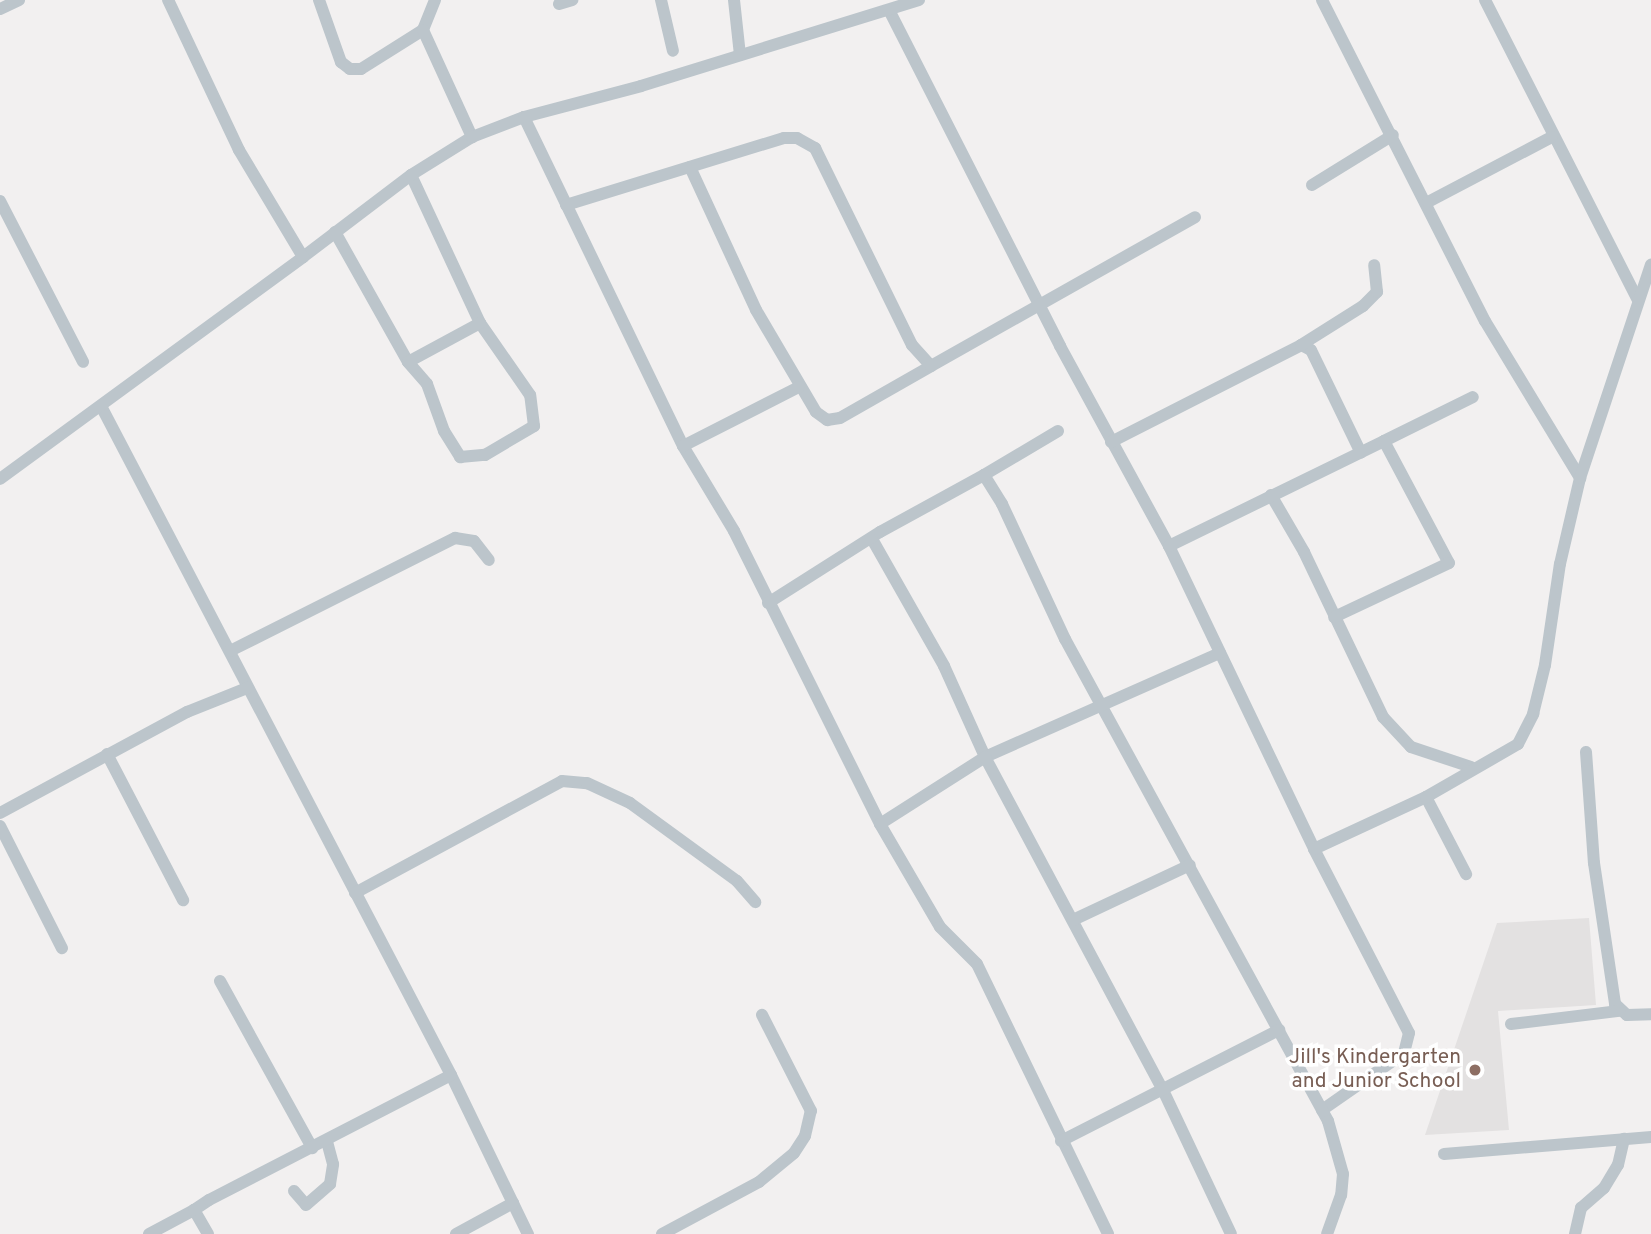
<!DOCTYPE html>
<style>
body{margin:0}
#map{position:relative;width:1651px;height:1234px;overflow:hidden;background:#f2f0f0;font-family:Overpass,sans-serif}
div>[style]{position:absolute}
.education>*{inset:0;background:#e3e1e1}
.minor>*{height:12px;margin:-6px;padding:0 6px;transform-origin:6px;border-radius:6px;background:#bcc5cb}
.dots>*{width:19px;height:19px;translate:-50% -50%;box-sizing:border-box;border:4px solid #fff;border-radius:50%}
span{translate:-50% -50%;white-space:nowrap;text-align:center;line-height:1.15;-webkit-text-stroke:7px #fff;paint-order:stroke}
.education-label{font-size:21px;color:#785e54}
.right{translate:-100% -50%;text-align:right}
</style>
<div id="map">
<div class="education">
<div style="clip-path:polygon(1589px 918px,1596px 1005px,1498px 1011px,1509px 1130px,1425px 1135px,1497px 923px)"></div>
</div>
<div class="minor">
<div style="left:319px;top:0;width:66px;rotate:70.5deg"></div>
<div style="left:341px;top:62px;width:11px;rotate:38deg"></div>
<div style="left:350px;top:69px;width:11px"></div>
<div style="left:361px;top:69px;width:73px;rotate:-32.2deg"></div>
<div style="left:435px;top:0;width:32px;rotate:112deg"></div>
<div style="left:423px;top:30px;width:118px;rotate:65.4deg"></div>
<div style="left:661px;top:0;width:52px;rotate:76.8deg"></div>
<div style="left:734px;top:0;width:55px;rotate:83.8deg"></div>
<div style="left:1322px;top:0;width:360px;rotate:63.1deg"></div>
<div style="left:1485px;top:321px;width:184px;rotate:58.8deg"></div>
<div style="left:1485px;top:0;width:335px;rotate:63deg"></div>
<div style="left:559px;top:4px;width:14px;rotate:-17deg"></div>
<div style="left:0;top:9px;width:21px;rotate:-25deg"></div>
<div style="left:889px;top:10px;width:377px;rotate:63deg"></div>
<div style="left:1060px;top:346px;width:228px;rotate:61.4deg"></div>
<div style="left:1169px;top:546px;width:336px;rotate:64.4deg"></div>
<div style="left:1314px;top:849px;width:207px;rotate:62.7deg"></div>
<div style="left:1409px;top:1033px;width:21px;rotate:104deg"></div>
<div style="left:1404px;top:1053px;width:100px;rotate:145.2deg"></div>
<div style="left:524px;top:117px;width:365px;rotate:64.2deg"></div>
<div style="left:683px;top:446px;width:99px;rotate:59deg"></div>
<div style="left:734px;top:531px;width:327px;rotate:63.5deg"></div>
<div style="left:880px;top:824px;width:119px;rotate:59.8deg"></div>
<div style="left:940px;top:927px;width:52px;rotate:45deg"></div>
<div style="left:977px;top:964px;width:300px;rotate:64.1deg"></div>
<div style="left:690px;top:167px;width:157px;rotate:65.2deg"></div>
<div style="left:756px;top:310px;width:118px;rotate:59.5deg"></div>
<div style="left:816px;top:412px;width:14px;rotate:36deg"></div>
<div style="left:827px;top:420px;width:13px;rotate:-9deg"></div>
<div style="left:840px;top:418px;width:105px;rotate:-29.7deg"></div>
<div style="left:1312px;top:185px;width:95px;rotate:-31.7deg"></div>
<div style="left:0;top:201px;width:181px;rotate:62.7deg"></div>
<div style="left:1428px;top:202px;width:140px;rotate:-27.7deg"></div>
<div style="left:566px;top:205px;width:228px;rotate:-17.1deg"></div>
<div style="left:784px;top:138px;width:13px"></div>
<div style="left:797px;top:138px;width:21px;rotate:29deg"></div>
<div style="left:815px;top:148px;width:220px;rotate:63.8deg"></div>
<div style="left:912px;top:345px;width:28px;rotate:48deg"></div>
<div style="left:931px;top:366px;width:303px;rotate:-29.4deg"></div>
<div style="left:335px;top:232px;width:149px;rotate:60.7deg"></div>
<div style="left:408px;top:362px;width:29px;rotate:49deg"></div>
<div style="left:427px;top:384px;width:50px;rotate:70.1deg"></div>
<div style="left:444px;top:431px;width:31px;rotate:58deg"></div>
<div style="left:460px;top:457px;width:25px;rotate:-5deg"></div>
<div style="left:485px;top:455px;width:57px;rotate:-30.6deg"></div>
<div style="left:534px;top:426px;width:31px;rotate:-97deg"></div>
<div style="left:530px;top:395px;width:88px;rotate:-124.8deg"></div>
<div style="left:480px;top:323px;width:163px;rotate:-115deg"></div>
<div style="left:303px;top:257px;width:136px;rotate:-37.2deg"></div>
<div style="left:411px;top:175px;width:72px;rotate:-31.9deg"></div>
<div style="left:472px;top:137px;width:56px;rotate:-21deg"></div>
<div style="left:524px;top:117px;width:121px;rotate:-14.8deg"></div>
<div style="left:641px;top:86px;width:291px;rotate:-17.2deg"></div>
<div style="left:1301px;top:345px;width:11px;rotate:27deg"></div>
<div style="left:1311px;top:350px;width:114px;rotate:64.1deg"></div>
<div style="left:408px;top:362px;width:82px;rotate:-28.4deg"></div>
<div style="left:101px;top:406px;width:755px;rotate:62.38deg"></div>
<div style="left:451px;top:1075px;width:177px;rotate:64.2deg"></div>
<div style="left:1058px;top:431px;width:86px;rotate:149.3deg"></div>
<div style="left:984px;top:475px;width:34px;rotate:58deg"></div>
<div style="left:1002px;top:504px;width:149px;rotate:65deg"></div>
<div style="left:1065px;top:639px;width:549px;rotate:61.38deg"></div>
<div style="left:1328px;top:1121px;width:55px;rotate:74.2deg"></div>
<div style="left:1343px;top:1174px;width:21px;rotate:95deg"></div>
<div style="left:1341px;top:1195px;width:41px;rotate:109.7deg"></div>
<div style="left:1384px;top:441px;width:99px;rotate:-26.3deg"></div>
<div style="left:1111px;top:442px;width:213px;rotate:-27deg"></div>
<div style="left:1301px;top:345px;width:73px;rotate:-32.2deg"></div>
<div style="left:1363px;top:306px;width:20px;rotate:-45deg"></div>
<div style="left:1377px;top:292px;width:27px;rotate:-96deg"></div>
<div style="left:683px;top:446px;width:130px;rotate:-27deg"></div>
<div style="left:0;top:479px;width:376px;rotate:-36.2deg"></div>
<div style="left:303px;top:257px;width:125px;rotate:-120.9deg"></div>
<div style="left:239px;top:150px;width:166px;rotate:-115.3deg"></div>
<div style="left:1271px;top:495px;width:66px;rotate:59.9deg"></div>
<div style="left:1304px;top:552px;width:183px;rotate:64.4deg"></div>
<div style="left:1383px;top:717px;width:41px;rotate:47deg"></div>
<div style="left:1411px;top:747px;width:63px;rotate:18.4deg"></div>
<div style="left:872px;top:539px;width:146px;rotate:60.4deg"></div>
<div style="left:944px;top:666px;width:100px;rotate:65.7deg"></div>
<div style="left:985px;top:757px;width:257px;rotate:-23.9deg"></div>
<div style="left:1169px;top:546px;width:239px;rotate:-26deg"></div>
<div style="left:1384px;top:441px;width:138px;rotate:62deg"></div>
<div style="left:1449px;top:563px;width:127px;rotate:154.8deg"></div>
<div style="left:768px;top:603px;width:133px;rotate:-32.4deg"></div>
<div style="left:880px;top:532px;width:119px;rotate:-28.7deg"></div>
<div style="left:230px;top:651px;width:252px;rotate:-26.7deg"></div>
<div style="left:455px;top:538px;width:19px;rotate:9deg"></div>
<div style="left:474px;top:541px;width:24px;rotate:52deg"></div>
<div style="left:1586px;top:752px;width:111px;rotate:85.9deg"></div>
<div style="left:1594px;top:863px;width:143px;rotate:81.5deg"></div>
<div style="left:1615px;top:1004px;width:16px;rotate:43deg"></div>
<div style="left:1627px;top:1015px;width:24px;rotate:-2deg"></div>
<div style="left:107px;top:754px;width:165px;rotate:62.5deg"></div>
<div style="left:1426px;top:797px;width:87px;rotate:62.5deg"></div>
<div style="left:0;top:813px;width:213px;rotate:-28.4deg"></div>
<div style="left:187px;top:712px;width:65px;rotate:-21.8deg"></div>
<div style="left:880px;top:824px;width:125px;rotate:-32.5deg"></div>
<div style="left:985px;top:757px;width:375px;rotate:61.9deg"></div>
<div style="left:1162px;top:1088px;width:161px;rotate:64.7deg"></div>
<div style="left:0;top:826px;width:137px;rotate:63.1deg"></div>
<div style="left:1314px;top:849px;width:123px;rotate:-24.9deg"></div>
<div style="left:1426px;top:797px;width:106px;rotate:-29.9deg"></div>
<div style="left:1518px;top:744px;width:34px;rotate:-63deg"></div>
<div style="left:1533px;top:714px;width:50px;rotate:-76.2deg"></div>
<div style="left:1545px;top:665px;width:102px;rotate:-81.6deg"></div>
<div style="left:1560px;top:564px;width:88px;rotate:-76.9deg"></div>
<div style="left:1580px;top:478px;width:225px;rotate:-71.6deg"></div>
<div style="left:355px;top:893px;width:235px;rotate:-28.4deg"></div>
<div style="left:562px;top:781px;width:25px;rotate:5deg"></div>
<div style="left:587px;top:783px;width:47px;rotate:24.9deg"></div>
<div style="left:630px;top:803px;width:132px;rotate:36.1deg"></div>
<div style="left:737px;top:881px;width:28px;rotate:49deg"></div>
<div style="left:1073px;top:920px;width:129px;rotate:-25.2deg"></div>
<div style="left:220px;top:981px;width:191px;rotate:61.1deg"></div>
<div style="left:1511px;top:1024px;width:109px;rotate:-6.9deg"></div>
<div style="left:1061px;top:1141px;width:245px;rotate:-27deg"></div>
<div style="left:1444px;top:1154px;width:208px;rotate:-4.7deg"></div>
<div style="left:294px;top:1191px;width:18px;rotate:49deg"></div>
<div style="left:306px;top:1205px;width:32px;rotate:-41deg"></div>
<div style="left:330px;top:1184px;width:20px;rotate:-81deg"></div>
<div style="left:333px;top:1164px;width:24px;rotate:-105deg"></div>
<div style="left:149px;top:1234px;width:51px;rotate:-28.1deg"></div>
<div style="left:208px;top:1234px;width:28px;rotate:-120deg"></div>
<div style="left:194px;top:1210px;width:18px;rotate:-34deg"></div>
<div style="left:209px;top:1200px;width:272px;rotate:-27.3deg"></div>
<div style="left:456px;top:1234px;width:65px;rotate:-28.5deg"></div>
<div style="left:662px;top:1234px;width:110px;rotate:-28.2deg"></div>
<div style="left:759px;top:1182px;width:45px;rotate:-39.6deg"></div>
<div style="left:794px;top:1153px;width:20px;rotate:-57deg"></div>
<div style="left:805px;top:1136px;width:26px;rotate:-77deg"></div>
<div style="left:811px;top:1111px;width:108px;rotate:-117deg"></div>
<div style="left:1575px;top:1234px;width:27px;rotate:-77deg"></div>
<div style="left:1581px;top:1208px;width:30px;rotate:-41deg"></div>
<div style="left:1604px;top:1188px;width:27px;rotate:-59deg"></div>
<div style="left:1618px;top:1165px;width:27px;rotate:-77deg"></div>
</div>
<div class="dots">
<div style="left:1475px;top:1070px;background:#8d6e63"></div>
</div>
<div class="education-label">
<span class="right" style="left:1461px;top:1070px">Jill's Kindergarten<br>and Junior School</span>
</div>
</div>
